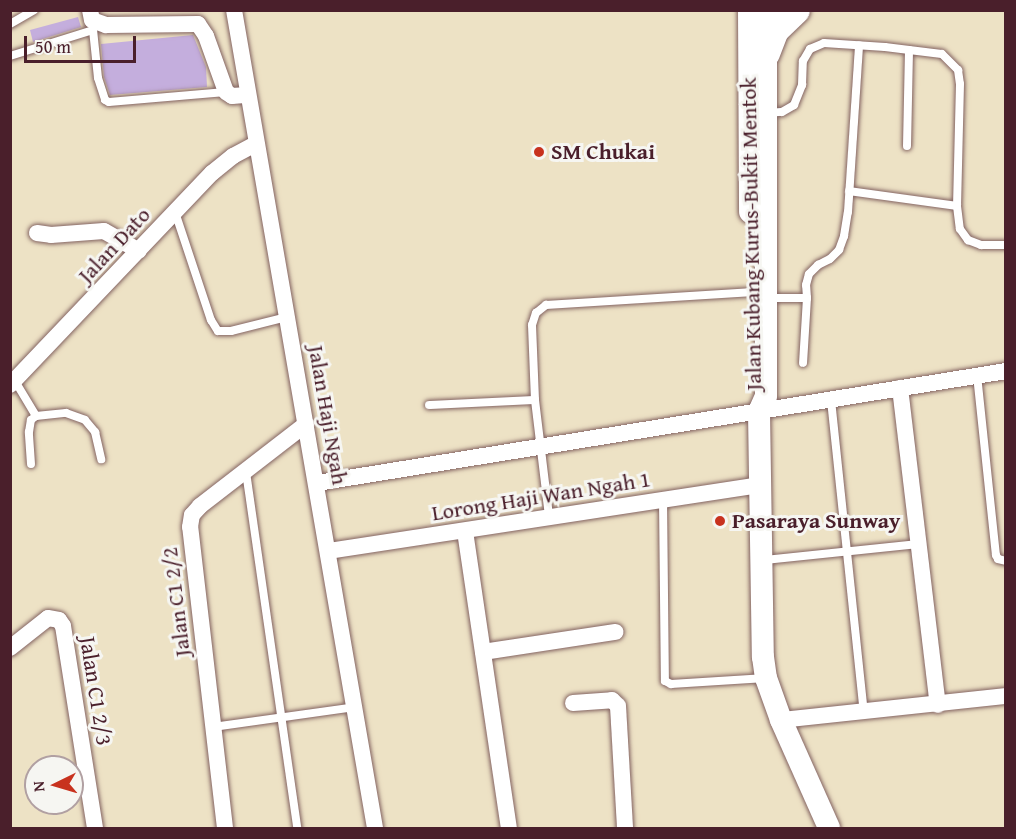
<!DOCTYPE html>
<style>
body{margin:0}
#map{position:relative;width:1016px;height:839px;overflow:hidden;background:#ede2c5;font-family:"Gentium Book Plus",serif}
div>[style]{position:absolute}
.building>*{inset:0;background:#c4aedd}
.roads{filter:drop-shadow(0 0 2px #836361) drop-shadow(0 0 2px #836361)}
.service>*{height:8px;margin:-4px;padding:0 4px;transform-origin:4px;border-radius:4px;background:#fff}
.minor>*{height:16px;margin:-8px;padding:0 8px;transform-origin:8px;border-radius:8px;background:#fff}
.secondary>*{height:22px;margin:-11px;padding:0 11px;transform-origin:11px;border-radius:11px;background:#fff}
.trunk>*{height:27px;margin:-13.5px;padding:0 13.5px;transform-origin:13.5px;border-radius:13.5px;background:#fff}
.dots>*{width:16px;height:16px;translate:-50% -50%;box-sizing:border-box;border:3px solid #f6f6f2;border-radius:50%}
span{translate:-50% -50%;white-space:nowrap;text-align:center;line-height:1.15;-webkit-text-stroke:6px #f6f6f2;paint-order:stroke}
.poi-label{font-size:22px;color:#4a1f2b;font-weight:700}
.left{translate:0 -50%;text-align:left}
.street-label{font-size:22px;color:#4a1f2b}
.frame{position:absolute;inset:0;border:12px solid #4a1f2b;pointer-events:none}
.north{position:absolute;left:24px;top:755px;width:60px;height:60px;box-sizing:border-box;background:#f6f6f2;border:2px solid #b1a0a2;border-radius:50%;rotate:265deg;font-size:16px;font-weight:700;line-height:24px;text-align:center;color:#4a1f2b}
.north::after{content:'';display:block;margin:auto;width:21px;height:27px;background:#c8321e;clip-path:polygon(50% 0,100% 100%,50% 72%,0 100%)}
.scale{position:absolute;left:24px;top:36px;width:112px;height:27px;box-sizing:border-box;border:3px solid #4a1f2b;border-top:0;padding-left:8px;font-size:18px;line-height:21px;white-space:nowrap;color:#4a1f2b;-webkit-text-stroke:4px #f6f6f2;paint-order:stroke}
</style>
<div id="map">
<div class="building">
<div style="clip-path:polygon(78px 17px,81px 27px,33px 42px,30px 30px)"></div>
<div style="clip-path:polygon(193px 35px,206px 67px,207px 87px,110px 95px,104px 77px,101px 44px)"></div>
</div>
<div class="roads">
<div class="service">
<div style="left:92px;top:20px;width:58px;rotate:84.1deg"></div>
<div style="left:98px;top:78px;width:23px;rotate:72deg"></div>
<div style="left:105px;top:100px;width:4px;rotate:27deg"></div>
<div style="left:109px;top:102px;width:117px;rotate:-4.9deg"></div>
<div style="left:10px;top:24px;width:28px;rotate:-30deg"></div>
<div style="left:10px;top:56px;width:87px;rotate:-17.4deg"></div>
<div style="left:766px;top:113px;width:16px;rotate:-4deg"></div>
<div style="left:782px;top:112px;width:14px;rotate:-30deg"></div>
<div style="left:794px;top:105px;width:22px;rotate:-68deg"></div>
<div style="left:802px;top:85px;width:24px;rotate:-88deg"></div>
<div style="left:803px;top:61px;width:14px;rotate:-60deg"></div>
<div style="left:810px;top:49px;width:15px;rotate:-23deg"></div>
<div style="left:824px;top:43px;width:61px;rotate:3.8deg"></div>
<div style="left:885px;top:47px;width:57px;rotate:7deg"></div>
<div style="left:942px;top:54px;width:23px;rotate:45deg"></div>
<div style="left:958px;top:70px;width:14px;rotate:82deg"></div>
<div style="left:960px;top:84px;width:122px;rotate:91.4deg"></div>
<div style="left:957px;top:206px;width:23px;rotate:83deg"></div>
<div style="left:960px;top:229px;width:14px;rotate:54deg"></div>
<div style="left:968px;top:240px;width:14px;rotate:21deg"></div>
<div style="left:981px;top:245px;width:25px"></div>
<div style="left:907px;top:146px;width:96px;rotate:-88.8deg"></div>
<div style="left:849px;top:191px;width:109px;rotate:7.9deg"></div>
<div style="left:175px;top:212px;width:114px;rotate:71.6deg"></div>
<div style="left:211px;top:320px;width:13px;rotate:58deg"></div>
<div style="left:218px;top:331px;width:13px"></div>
<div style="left:231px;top:331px;width:58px;rotate:-14deg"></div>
<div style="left:767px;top:298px;width:40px"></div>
<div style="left:807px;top:298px;width:65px;rotate:93.5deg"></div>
<div style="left:807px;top:298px;width:13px;rotate:-94deg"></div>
<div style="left:806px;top:285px;width:11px;rotate:-75deg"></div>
<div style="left:809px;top:274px;width:13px;rotate:-45deg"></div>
<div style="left:818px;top:265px;width:13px;rotate:-27deg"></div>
<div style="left:830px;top:259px;width:13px;rotate:-45deg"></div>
<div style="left:839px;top:250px;width:15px;rotate:-70deg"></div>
<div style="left:844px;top:236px;width:24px;rotate:-81deg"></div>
<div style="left:848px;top:212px;width:167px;rotate:-86.2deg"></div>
<div style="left:977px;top:375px;width:181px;rotate:84deg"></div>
<div style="left:996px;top:555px;width:4px;rotate:63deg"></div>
<div style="left:998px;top:559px;width:8px;rotate:14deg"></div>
<div style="left:15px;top:381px;width:41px;rotate:59deg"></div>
<div style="left:36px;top:416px;width:30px;rotate:-6deg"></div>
<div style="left:66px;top:413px;width:20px;rotate:20deg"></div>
<div style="left:85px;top:420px;width:16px;rotate:50deg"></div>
<div style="left:95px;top:432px;width:28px;rotate:77deg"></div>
<div style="left:831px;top:400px;width:315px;rotate:84deg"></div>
<div style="left:429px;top:405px;width:106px;rotate:-2.7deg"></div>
<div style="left:31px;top:464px;width:32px;rotate:-94deg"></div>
<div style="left:29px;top:432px;width:12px;rotate:-81deg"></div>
<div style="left:31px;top:420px;width:6px;rotate:-39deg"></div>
<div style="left:246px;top:472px;width:360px;rotate:81.8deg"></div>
<div style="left:663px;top:499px;width:182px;rotate:89.4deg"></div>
<div style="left:665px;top:681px;width:7px;rotate:27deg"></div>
<div style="left:671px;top:684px;width:95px;rotate:-3.6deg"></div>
<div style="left:549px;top:516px;width:117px;rotate:-96.9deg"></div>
<div style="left:535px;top:400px;width:75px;rotate:-92.3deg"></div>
<div style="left:532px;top:325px;width:13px;rotate:-72deg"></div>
<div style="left:536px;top:313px;width:13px;rotate:-39deg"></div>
<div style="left:546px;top:305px;width:204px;rotate:-3.6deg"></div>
<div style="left:764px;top:560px;width:156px;rotate:-5.9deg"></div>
<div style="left:213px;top:727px;width:143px;rotate:-8deg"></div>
</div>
<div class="minor">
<div style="left:90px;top:10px;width:10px;rotate:79deg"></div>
<div style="left:92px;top:20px;width:15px;rotate:20deg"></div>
<div style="left:106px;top:25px;width:92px;rotate:-0.6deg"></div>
<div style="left:198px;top:24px;width:14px;rotate:56deg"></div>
<div style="left:206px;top:36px;width:59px;rotate:70.3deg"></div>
<div style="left:226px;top:92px;width:7px;rotate:34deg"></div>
<div style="left:232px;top:96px;width:16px;rotate:-4deg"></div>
<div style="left:234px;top:10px;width:830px;rotate:80.22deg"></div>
<div style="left:37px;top:233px;width:14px;rotate:8deg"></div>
<div style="left:51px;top:235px;width:53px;rotate:-4.3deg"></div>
<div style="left:104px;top:231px;width:40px;rotate:29.7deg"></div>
<div style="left:10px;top:385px;width:293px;rotate:-46.4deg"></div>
<div style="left:212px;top:173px;width:27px;rotate:-39deg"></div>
<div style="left:233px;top:156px;width:26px;rotate:-28deg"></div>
<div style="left:900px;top:388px;width:319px;rotate:83.2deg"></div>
<div style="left:317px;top:483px;width:698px;rotate:-9.23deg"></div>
<div style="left:465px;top:531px;width:300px;rotate:81.6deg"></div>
<div style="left:329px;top:551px;width:437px;rotate:-8.7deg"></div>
<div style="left:10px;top:648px;width:48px;rotate:-38.3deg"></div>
<div style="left:48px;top:618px;width:11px;rotate:10deg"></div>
<div style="left:59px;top:620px;width:7px;rotate:56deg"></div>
<div style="left:63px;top:626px;width:205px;rotate:81deg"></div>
<div style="left:483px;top:652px;width:134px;rotate:-8.6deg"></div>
<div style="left:573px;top:703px;width:39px;rotate:-4deg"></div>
<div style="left:612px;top:700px;width:8px;rotate:45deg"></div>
<div style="left:618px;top:706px;width:122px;rotate:86.7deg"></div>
<div style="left:781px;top:720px;width:226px;rotate:-6.1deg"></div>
<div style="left:225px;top:828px;width:303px;rotate:-96.6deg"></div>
<div style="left:190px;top:527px;width:12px;rotate:-81deg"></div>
<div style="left:192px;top:515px;width:12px;rotate:-48deg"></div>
<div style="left:200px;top:506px;width:134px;rotate:-37.7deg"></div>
</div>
<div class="secondary">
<div style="left:749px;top:10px;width:202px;rotate:89.7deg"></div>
<div style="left:766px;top:10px;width:386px;rotate:90deg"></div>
<div style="left:766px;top:396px;width:17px;rotate:114deg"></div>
<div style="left:759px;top:412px;width:245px;rotate:89.1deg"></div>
<div style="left:763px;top:657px;width:21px;rotate:82deg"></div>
<div style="left:766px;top:678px;width:45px;rotate:70.3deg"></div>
<div style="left:781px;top:720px;width:118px;rotate:66deg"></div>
</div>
<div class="trunk">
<div style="left:766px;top:53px;width:25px;rotate:-69deg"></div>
<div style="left:775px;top:30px;width:29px;rotate:-44deg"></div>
</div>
</div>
<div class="dots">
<div style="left:539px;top:152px;background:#c8321e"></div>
<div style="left:720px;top:521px;background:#c8321e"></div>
</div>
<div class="poi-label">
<span class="left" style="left:551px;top:152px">SM Chukai</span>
<span class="left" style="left:732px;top:521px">Pasaraya Sunway</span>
</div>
<div class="street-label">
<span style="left:751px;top:234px;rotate:-91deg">Jalan Kubang Kurus-Bukit Mentok</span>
<span style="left:114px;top:245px;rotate:-47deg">Jalan Dato</span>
<span style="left:328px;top:415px;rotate:80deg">Jalan Haji Ngah</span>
<span style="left:541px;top:496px;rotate:-9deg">Lorong Haji Wan Ngah 1</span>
<span style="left:176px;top:602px;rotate:-97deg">Jalan C1 2/2</span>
<span style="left:96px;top:691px;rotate:81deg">Jalan C1 2/3</span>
</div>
<div class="frame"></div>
<div class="north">N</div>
<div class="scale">50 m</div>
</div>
